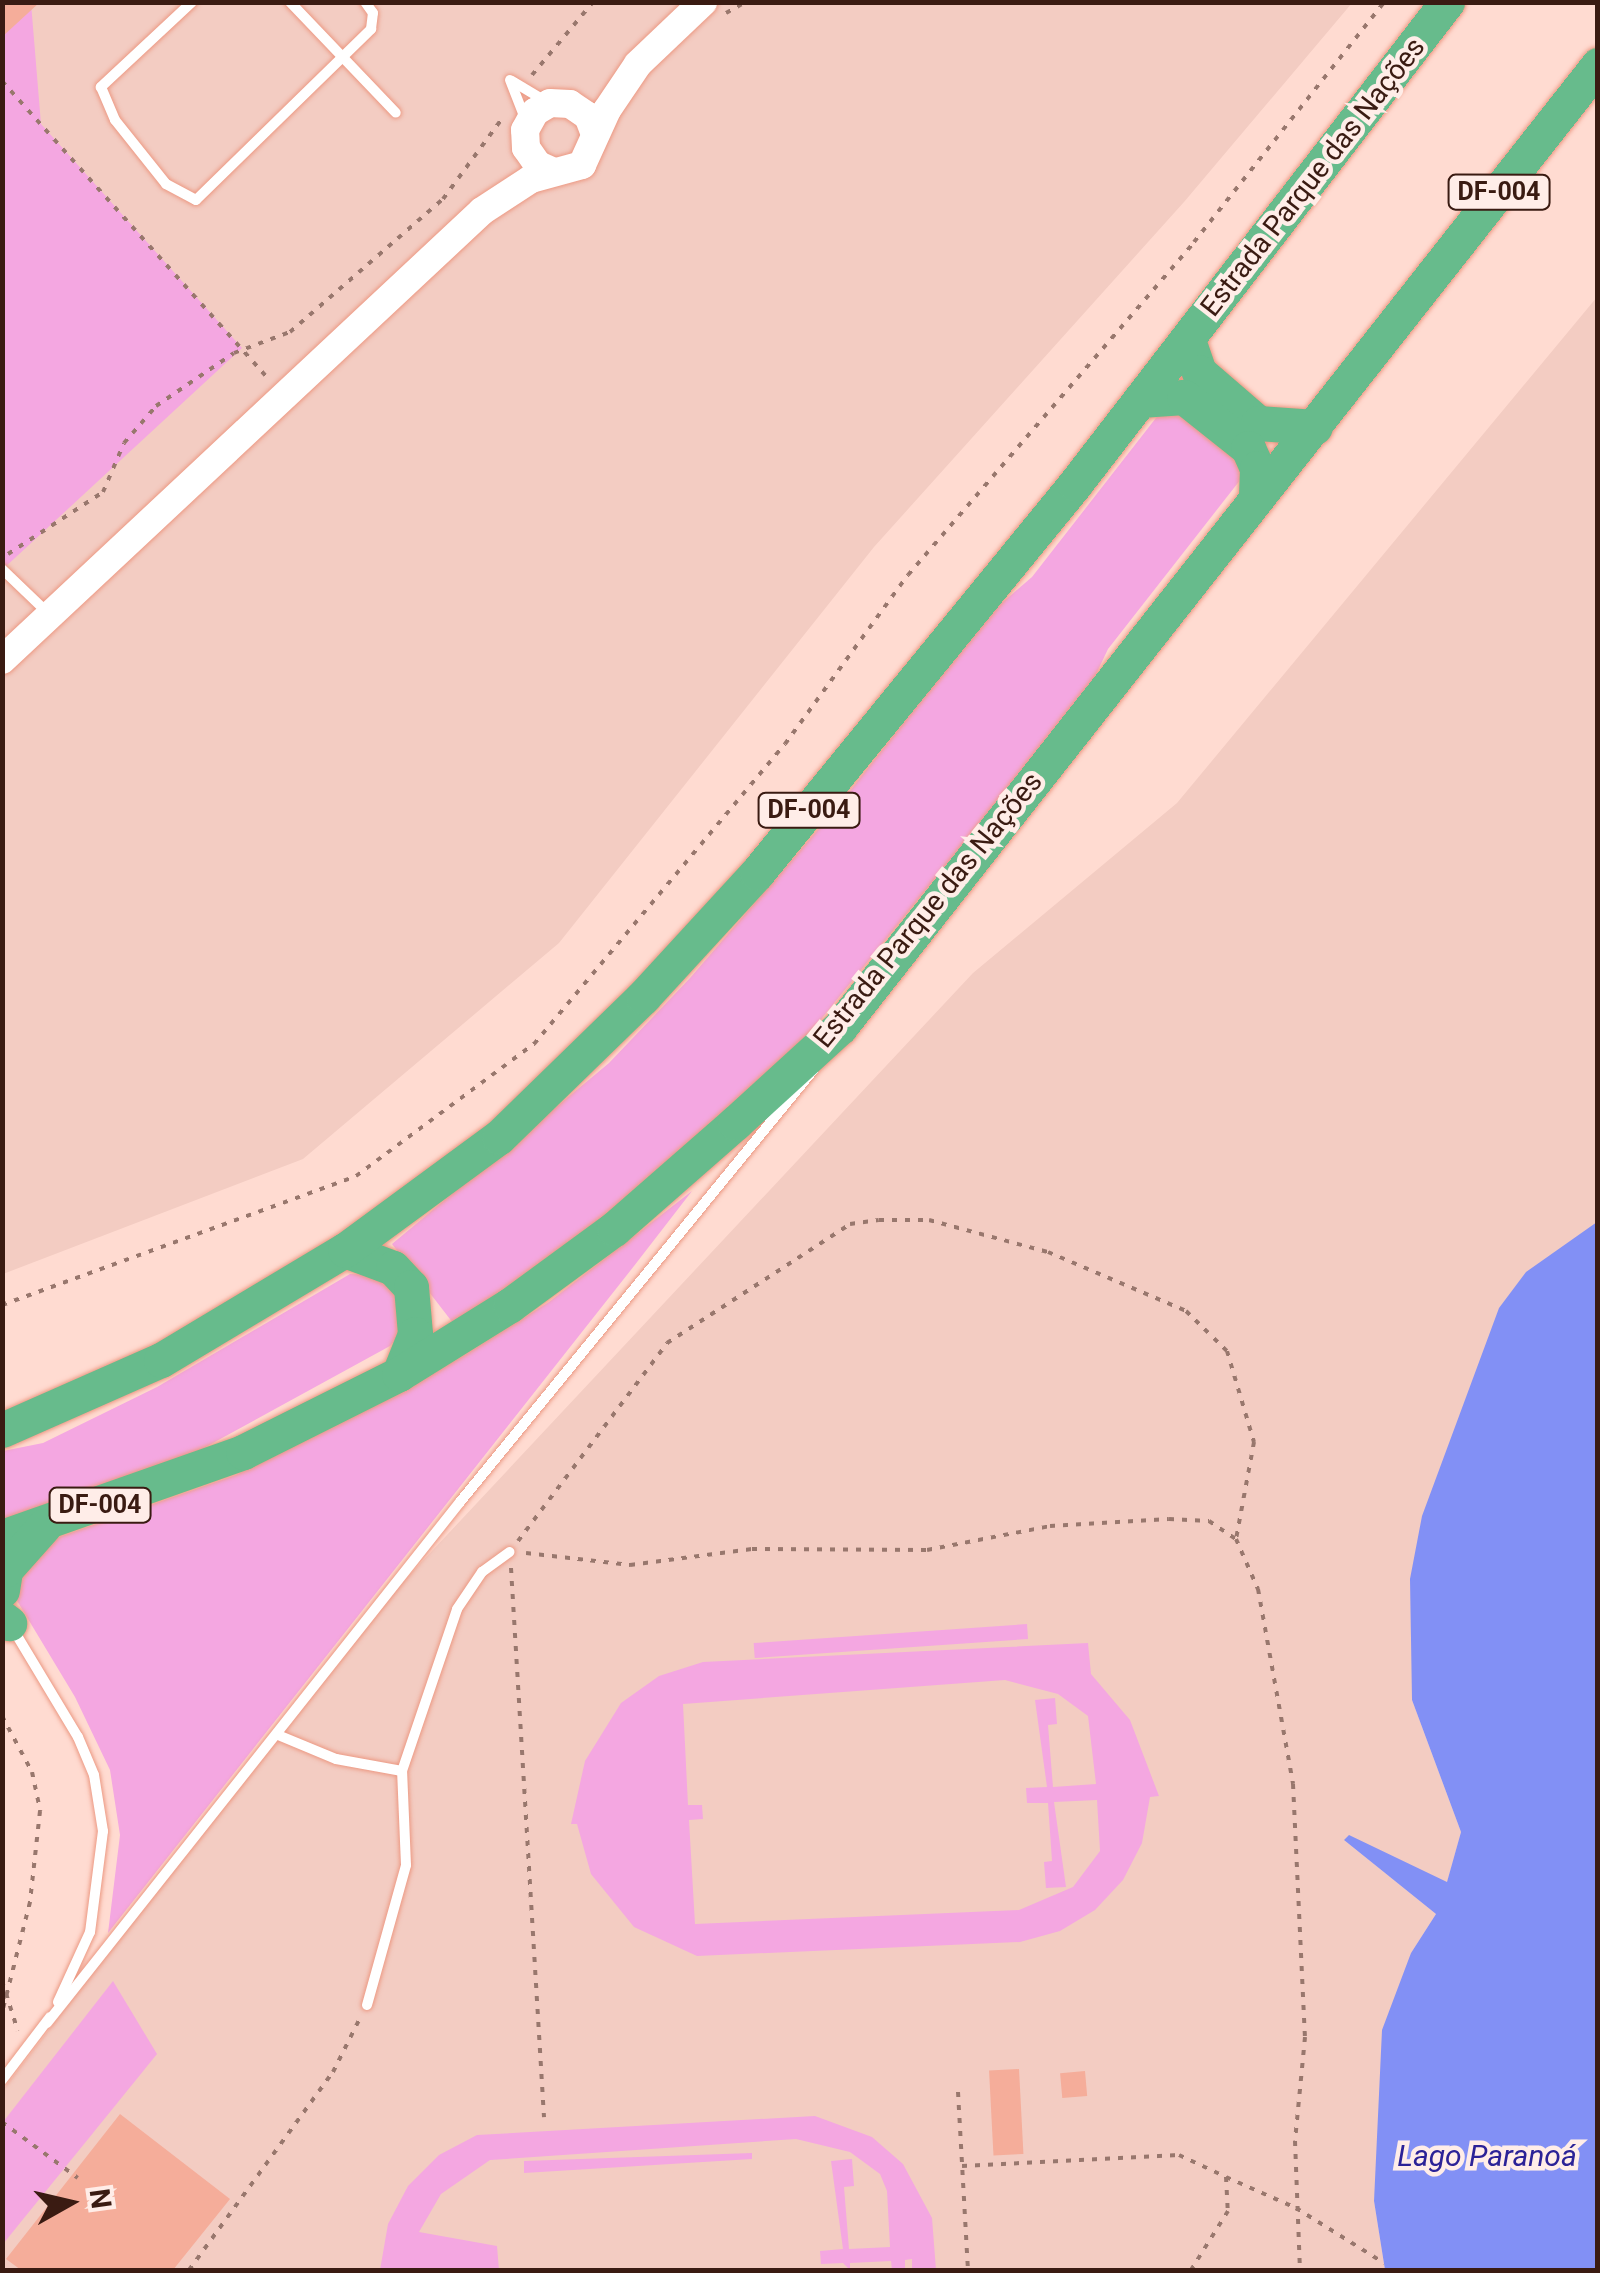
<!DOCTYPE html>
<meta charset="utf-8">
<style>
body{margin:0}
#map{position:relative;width:1600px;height:2273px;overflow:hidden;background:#ffdbd1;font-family:Roboto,sans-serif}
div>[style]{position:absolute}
.built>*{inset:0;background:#f3ccc2}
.green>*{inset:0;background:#f4a7e1;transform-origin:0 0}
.water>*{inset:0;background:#8290f5}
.building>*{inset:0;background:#f5ad9a;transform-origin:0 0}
.path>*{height:4px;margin-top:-2px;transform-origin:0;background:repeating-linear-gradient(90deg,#98776d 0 5px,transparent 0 13px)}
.roads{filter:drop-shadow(0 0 2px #ec9983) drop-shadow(0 0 2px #ec9983)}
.service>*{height:10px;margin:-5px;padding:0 5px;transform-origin:5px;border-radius:5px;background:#fff}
.tertiary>*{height:28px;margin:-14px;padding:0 14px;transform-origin:14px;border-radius:14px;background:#fff}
.trunk>*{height:35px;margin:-17.5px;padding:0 17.5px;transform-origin:17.5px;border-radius:17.5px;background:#67bb8c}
span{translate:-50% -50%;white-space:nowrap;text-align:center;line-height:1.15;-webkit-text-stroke:9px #ffede8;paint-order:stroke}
.shield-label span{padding:2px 8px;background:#ffede8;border:2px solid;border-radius:8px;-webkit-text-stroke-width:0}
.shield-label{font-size:25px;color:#3a1b12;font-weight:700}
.street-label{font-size:28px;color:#3a1b12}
.water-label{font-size:30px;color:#2b2297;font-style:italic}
.frame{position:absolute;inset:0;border:5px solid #3a1b12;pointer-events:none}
.north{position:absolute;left:20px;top:2153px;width:100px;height:100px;-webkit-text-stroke:8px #ffede8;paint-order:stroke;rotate:82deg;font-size:28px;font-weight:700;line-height:40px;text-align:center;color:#3a1b12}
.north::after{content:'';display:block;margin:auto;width:35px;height:45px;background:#3a1b12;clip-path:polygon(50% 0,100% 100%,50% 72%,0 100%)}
</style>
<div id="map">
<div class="built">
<div style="clip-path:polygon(3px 3px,1352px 3px,1184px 202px,874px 547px,559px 943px,303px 1159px,3px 1274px)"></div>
<div style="clip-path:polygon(1597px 297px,1597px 1222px,1584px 1235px,1412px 1700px,1461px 1832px,1447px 1883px,1344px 1840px,1436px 1914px,1411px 1953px,1374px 2201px,1385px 2270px,3px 2270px,2px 2091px,344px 1645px,973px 973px,1177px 803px)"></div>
</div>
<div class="green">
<div style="clip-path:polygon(3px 3px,31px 3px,41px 124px,242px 348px,3px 569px)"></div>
<div style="clip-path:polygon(1172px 406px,1248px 470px,1108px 649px,1090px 687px,810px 1033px,667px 1168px,535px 1270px,453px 1323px,392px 1244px,609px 1063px,690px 978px,835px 810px,989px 614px,1032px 577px,1159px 414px)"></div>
<div style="clip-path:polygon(692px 1191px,634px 1266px,108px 1933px,120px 1835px,110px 1770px,75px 1697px,16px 1599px,15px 1586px,42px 1543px,236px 1475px,460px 1358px,549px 1302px)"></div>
<div style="clip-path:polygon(350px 1274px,379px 1275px,402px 1295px,397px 1338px,390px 1346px,191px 1455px,3px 1520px,3px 1451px,43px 1443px,157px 1387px)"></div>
<div style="left:1027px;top:1624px;width:15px;height:274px;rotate:86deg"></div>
<div style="clip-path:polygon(evenodd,1088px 1643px,1091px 1674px,1130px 1720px,1159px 1796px,1150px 1797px,1142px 1843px,1123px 1880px,1095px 1910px,1060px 1931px,1020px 1942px,697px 1956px,634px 1927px,591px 1874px,577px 1824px,571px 1824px,585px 1761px,621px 1703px,659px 1676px,703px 1662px,1088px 1643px,1005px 1680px,1058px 1694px,1088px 1716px,1096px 1784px,1053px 1787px,1048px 1725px,1057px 1724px,1055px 1698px,1035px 1700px,1047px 1787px,1026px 1788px,1027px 1803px,1048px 1803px,1052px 1861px,1044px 1862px,1046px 1888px,1066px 1887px,1054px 1802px,1097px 1800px,1100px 1851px,1073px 1887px,1019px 1910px,695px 1924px,689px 1820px,703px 1819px,702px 1805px,688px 1805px,683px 1704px,1005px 1680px)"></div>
<div style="clip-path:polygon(113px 1981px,157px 2054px,3px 2244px,3px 2122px)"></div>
<div style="clip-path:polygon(815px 2116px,872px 2137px,903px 2164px,932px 2218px,936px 2270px,912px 2270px,912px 2259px,905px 2260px,905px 2270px,892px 2270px,891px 2261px,850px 2263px,850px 2270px,843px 2263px,821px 2264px,820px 2251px,843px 2249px,831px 2161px,852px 2159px,854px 2186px,844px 2187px,849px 2249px,890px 2247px,887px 2191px,880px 2174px,850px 2152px,796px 2139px,490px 2160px,441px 2194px,419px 2232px,497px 2246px,499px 2270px,380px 2270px,388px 2224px,408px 2186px,439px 2155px,477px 2135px)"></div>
<div style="clip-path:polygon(752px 2153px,752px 2159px,524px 2173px,524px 2161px)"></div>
</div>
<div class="water">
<div style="clip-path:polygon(1597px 1222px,1597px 2270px,1385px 2270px,1374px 2201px,1382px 2030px,1411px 1953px,1436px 1914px,1344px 1840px,1349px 1835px,1447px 1882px,1461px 1832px,1412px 1700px,1410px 1579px,1422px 1516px,1499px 1308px,1526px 1272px)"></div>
</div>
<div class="building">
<div style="clip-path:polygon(2px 2px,40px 2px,2px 37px)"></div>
<div style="left:1019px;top:2069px;width:85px;height:30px;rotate:87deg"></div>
<div style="left:1085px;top:2071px;width:25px;height:25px;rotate:85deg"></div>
<div style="clip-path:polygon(120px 2114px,230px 2199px,173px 2270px,21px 2270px,6px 2259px)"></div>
</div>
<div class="path">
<div style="left:726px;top:13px;width:23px;rotate:-29deg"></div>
<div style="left:532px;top:75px;width:95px;rotate:-50.1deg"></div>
<div style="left:2px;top:81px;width:401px;rotate:48.2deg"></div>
<div style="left:8px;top:554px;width:113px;rotate:-33.1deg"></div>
<div style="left:103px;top:492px;width:53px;rotate:-66.8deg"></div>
<div style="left:124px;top:443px;width:49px;rotate:-49.1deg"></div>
<div style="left:156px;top:406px;width:94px;rotate:-34.2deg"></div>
<div style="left:234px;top:353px;width:60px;rotate:-20.6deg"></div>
<div style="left:290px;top:332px;width:203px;rotate:-41deg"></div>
<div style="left:443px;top:199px;width:98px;rotate:-53.7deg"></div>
<div style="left:2px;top:1305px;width:377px;rotate:-20deg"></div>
<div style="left:356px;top:1176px;width:222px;rotate:-36.6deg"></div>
<div style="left:534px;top:1044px;width:391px;rotate:-50.1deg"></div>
<div style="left:785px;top:744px;width:209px;rotate:-54deg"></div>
<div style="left:908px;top:575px;width:439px;rotate:-49.3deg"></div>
<div style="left:1194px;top:242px;width:306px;rotate:-51.6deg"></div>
<div style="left:518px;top:1541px;width:248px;rotate:-53deg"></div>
<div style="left:667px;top:1343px;width:218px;rotate:-33deg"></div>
<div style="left:850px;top:1224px;width:29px;rotate:-8deg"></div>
<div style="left:879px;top:1220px;width:50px"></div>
<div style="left:929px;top:1220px;width:123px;rotate:15.1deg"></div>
<div style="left:1048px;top:1252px;width:150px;rotate:23.1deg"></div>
<div style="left:1186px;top:1311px;width:57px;rotate:44.3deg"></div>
<div style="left:1227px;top:1351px;width:95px;rotate:73.5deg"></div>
<div style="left:1254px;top:1442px;width:99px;rotate:100.5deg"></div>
<div style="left:526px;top:1553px;width:105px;rotate:6.6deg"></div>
<div style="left:630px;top:1565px;width:123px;rotate:-7.5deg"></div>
<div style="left:752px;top:1549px;width:175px;rotate:0.3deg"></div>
<div style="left:927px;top:1550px;width:125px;rotate:-11deg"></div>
<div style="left:1050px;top:1526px;width:119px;rotate:-3.4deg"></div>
<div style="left:1169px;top:1519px;width:40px;rotate:2.9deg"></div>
<div style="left:1209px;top:1521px;width:32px;rotate:34deg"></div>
<div style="left:1236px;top:1539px;width:55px;rotate:66.3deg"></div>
<div style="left:1258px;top:1589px;width:198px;rotate:79.8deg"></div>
<div style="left:1293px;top:1784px;width:253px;rotate:87.3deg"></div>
<div style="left:1305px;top:2037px;width:104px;rotate:95.5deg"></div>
<div style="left:1295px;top:2141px;width:129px;rotate:87.8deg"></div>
<div style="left:511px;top:1568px;width:550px;rotate:86.56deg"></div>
<div style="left:2px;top:1716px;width:64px;rotate:61.8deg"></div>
<div style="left:32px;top:1772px;width:40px;rotate:78deg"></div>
<div style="left:40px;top:1811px;width:92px;rotate:96.3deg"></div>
<div style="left:30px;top:1902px;width:114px;rotate:104.2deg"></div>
<div style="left:2px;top:1981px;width:52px;rotate:72.3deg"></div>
<div style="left:958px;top:2092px;width:178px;rotate:86.8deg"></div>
<div style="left:2px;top:2122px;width:94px;rotate:36.4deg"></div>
<div style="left:962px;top:2166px;width:217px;rotate:-2.9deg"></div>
<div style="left:1179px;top:2155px;width:52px;rotate:25.1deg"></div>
<div style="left:1226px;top:2177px;width:34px;rotate:87deg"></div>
<div style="left:1228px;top:2211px;width:70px;rotate:122.1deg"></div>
<div style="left:1226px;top:2177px;width:77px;rotate:23.9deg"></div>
<div style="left:1296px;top:2208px;width:104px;rotate:32deg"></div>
<div style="left:189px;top:2270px;width:245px;rotate:-54deg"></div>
<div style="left:333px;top:2072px;width:60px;rotate:-63.4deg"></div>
</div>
<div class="roads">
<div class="service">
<div style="left:192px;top:2px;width:125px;rotate:137deg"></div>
<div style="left:101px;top:87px;width:36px;rotate:67deg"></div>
<div style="left:115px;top:120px;width:82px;rotate:51.4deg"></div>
<div style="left:166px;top:184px;width:34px;rotate:28deg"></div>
<div style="left:196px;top:200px;width:245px;rotate:-44.3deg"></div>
<div style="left:371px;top:29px;width:16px;rotate:-83deg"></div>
<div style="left:373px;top:13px;width:14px;rotate:-126deg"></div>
<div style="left:290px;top:2px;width:153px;rotate:46.3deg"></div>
<div style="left:510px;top:80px;width:44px;rotate:68.7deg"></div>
<div style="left:512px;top:81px;width:37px;rotate:31deg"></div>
<div style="left:2px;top:569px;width:65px;rotate:43.8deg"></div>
<div style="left:13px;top:1629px;width:126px;rotate:59deg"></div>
<div style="left:78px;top:1737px;width:41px;rotate:67.2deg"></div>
<div style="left:94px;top:1775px;width:57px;rotate:80.9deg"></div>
<div style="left:103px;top:1831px;width:102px;rotate:97.3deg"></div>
<div style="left:90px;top:1932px;width:77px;rotate:114.6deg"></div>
<div style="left:278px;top:1735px;width:63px;rotate:22.5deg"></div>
<div style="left:336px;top:1759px;width:67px;rotate:10.3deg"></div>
<div style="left:402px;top:1771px;width:171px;rotate:-71.2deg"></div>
<div style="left:457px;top:1609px;width:45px;rotate:-56deg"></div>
<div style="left:482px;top:1572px;width:34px;rotate:-36deg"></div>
<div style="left:367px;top:2005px;width:145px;rotate:-74.4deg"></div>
<div style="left:406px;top:1865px;width:94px;rotate:-92.4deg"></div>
<div style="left:47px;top:2023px;width:665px;rotate:-51.6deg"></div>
<div style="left:460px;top:1502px;width:559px;rotate:-50.73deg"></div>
<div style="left:2px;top:2080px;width:79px;rotate:-52.7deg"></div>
</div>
<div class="tertiary">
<div style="left:554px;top:172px;width:17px;rotate:-156deg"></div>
<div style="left:538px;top:165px;width:21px;rotate:-125deg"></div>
<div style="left:526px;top:148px;width:18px;rotate:-93deg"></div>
<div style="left:525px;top:130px;width:21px;rotate:-61deg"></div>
<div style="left:535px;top:112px;width:17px;rotate:-31deg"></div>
<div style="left:550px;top:103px;width:20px;rotate:3deg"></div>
<div style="left:570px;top:104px;width:22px;rotate:34deg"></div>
<div style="left:588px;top:116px;width:17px;rotate:69deg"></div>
<div style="left:2px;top:660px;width:657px;rotate:-43.09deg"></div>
<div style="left:482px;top:211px;width:59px;rotate:-33.1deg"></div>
<div style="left:531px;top:179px;width:53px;rotate:-15.4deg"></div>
<div style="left:582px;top:165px;width:60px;rotate:-65.6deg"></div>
<div style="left:607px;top:110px;width:55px;rotate:-56deg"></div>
<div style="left:638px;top:64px;width:90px;rotate:-43.6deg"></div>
</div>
<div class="trunk">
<div style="left:1188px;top:340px;width:34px;rotate:71deg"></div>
<div style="left:1199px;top:372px;width:78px;rotate:40.8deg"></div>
<div style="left:1258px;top:423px;width:57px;rotate:4deg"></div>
<div style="left:1140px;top:400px;width:44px;rotate:-3.9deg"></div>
<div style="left:1184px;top:397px;width:82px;rotate:38.6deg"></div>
<div style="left:1248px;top:448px;width:22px;rotate:66deg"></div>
<div style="left:1257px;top:468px;width:30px;rotate:92deg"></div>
<div style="left:345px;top:1250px;width:51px;rotate:20.6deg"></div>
<div style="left:393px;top:1268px;width:26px;rotate:47deg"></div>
<div style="left:411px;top:1287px;width:47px;rotate:85.1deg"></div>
<div style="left:415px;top:1334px;width:43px;rotate:111.8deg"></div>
<div style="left:2px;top:1430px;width:174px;rotate:-23.8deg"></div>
<div style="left:161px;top:1360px;width:214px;rotate:-30.9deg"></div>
<div style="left:345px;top:1250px;width:191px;rotate:-36.3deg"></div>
<div style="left:499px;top:1137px;width:201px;rotate:-44.2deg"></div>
<div style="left:643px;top:997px;width:168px;rotate:-47.4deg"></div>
<div style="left:757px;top:873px;width:502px;rotate:-50.73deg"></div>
<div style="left:1075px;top:484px;width:609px;rotate:-52.34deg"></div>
<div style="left:2px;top:1537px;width:256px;rotate:-19.4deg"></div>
<div style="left:243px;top:1452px;width:174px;rotate:-26.6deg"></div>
<div style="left:399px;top:1374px;width:131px;rotate:-31.9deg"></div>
<div style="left:510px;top:1305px;width:129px;rotate:-36.2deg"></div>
<div style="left:614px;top:1229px;width:161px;rotate:-41.2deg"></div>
<div style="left:735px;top:1123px;width:142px;rotate:-42.4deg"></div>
<div style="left:840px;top:1027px;width:1225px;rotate:-51.76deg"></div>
<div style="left:2px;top:1590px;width:20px;rotate:-81deg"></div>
<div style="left:5px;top:1570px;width:59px;rotate:-48.4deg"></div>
<div style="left:2px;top:1618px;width:9px;rotate:36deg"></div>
</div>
</div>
<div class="shield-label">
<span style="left:1499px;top:192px">DF-004</span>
<span style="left:809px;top:810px">DF-004</span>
<span style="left:100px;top:1505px">DF-004</span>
</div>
<div class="street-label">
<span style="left:1313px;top:177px;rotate:-52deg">Estrada Parque das Nações</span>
<span style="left:928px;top:910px;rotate:-51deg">Estrada Parque das Nações</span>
</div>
<div class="water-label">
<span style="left:1487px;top:2156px">Lago Paranoá</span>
</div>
<div class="frame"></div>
<div class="north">N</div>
</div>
